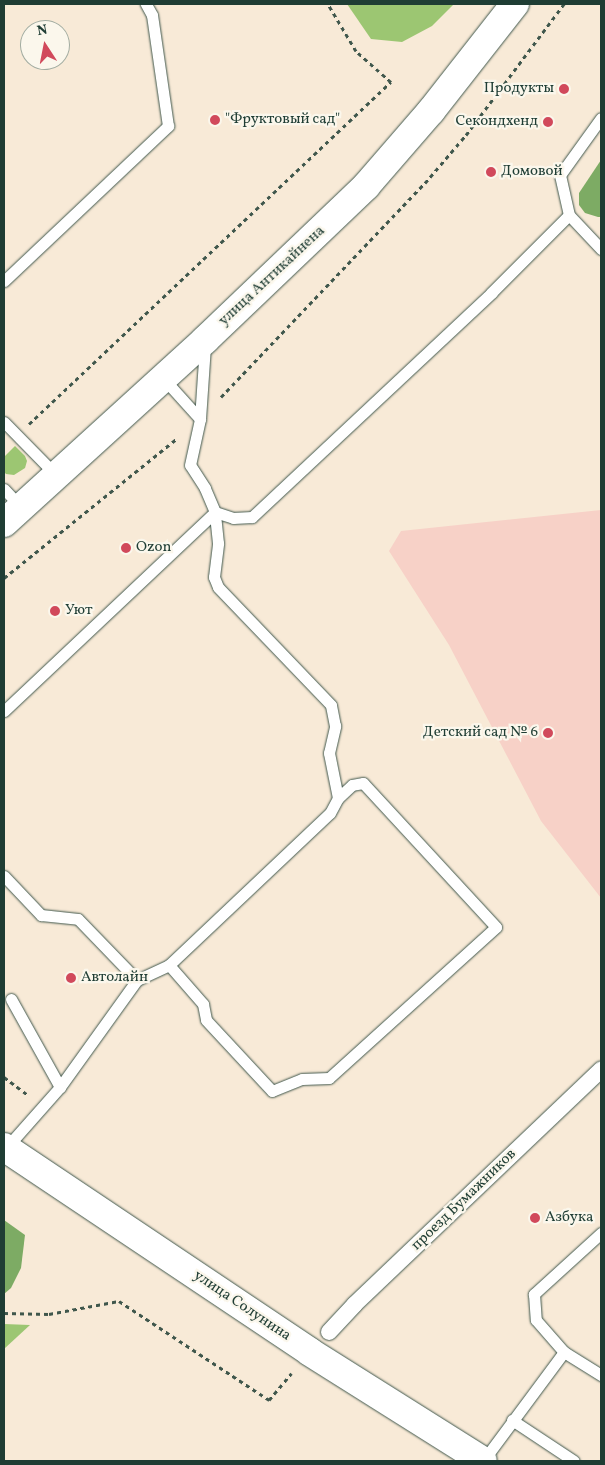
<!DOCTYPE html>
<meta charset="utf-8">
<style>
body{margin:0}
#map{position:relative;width:605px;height:1465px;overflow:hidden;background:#f8ead7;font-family:Vollkorn,serif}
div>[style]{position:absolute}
.built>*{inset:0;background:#f7d1c7}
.green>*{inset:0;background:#9cc672}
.forest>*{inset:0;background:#7dab64}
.path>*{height:3px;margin-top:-1.5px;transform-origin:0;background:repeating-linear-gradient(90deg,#40574c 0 4px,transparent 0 8px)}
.roads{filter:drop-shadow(0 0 1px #40574c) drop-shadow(0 0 1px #40574c)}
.service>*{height:11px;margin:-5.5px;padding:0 5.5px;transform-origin:5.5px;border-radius:5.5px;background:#fff}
.pedestrian>*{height:16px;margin:-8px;padding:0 8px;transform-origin:8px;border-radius:8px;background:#fff}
.tertiary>*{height:28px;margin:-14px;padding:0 14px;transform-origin:14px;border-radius:14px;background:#fff}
.dots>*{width:14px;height:14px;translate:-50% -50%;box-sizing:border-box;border:2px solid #fbf7ec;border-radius:50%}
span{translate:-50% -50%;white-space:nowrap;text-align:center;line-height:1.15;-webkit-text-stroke:4.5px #fbf7ec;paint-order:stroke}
.poi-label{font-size:15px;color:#1f3d34}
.right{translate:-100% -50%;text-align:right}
.left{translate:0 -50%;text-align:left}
.street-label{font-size:15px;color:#1f3d34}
.frame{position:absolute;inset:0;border:5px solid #1f3d34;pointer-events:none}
.north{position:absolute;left:20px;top:20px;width:50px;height:50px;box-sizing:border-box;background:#fbf7ec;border:1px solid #a3ada2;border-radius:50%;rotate:349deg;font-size:14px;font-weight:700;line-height:20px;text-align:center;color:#1f3d34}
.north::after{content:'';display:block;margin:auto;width:18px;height:22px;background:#d1495b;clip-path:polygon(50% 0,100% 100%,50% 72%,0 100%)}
</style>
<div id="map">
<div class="built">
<div style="clip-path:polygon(601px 510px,601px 898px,541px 821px,449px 645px,389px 551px,401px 531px)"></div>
</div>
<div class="green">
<div style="clip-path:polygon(347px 4px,454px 4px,432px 26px,402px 42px,371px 39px)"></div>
<div style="clip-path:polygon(15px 446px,25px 456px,27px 461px,25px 468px,14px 475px,6px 474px,4px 472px,4px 457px)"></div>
<div style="clip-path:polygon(4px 1324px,30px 1325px,4px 1349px)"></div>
</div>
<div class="forest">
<div style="clip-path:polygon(601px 160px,601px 217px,598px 217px,585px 213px,579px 205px,579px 193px)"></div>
<div style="clip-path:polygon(4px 1220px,25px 1235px,21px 1268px,11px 1288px,4px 1294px)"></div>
</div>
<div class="path">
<div style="left:221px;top:397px;width:296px;rotate:-46.4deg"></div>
<div style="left:425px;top:183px;width:63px;rotate:-49.5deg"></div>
<div style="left:466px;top:135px;width:164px;rotate:-53.2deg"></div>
<div style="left:29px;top:424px;width:498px;rotate:-43.4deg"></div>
<div style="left:391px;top:82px;width:47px;rotate:-138.5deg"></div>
<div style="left:356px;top:51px;width:55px;rotate:-120.8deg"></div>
<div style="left:4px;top:578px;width:221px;rotate:-38.9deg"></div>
<div style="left:4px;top:1077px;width:31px;rotate:37deg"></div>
<div style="left:4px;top:1313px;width:45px;rotate:1.3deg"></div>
<div style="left:49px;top:1314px;width:71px;rotate:-10.5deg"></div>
<div style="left:119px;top:1301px;width:180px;rotate:33.4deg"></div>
<div style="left:269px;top:1400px;width:35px;rotate:-50deg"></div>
</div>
<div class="roads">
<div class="service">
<div style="left:569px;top:215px;width:41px;rotate:-102.7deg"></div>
<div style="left:560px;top:175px;width:70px;rotate:-54.3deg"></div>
<div style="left:4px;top:281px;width:226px;rotate:-43.4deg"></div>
<div style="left:168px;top:126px;width:112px;rotate:-98.2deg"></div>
<div style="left:152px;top:15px;width:13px;rotate:-119deg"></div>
<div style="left:163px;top:378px;width:55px;rotate:47.9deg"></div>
<div style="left:4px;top:422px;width:74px;rotate:45.5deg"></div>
<div style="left:4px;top:489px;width:25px;rotate:47deg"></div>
<div style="left:4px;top:711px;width:290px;rotate:-43.3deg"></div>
<div style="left:215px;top:512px;width:19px;rotate:18deg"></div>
<div style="left:233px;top:518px;width:19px;rotate:-3deg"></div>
<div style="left:252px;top:517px;width:328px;rotate:-43.1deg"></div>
<div style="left:491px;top:293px;width:110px;rotate:-45deg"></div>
<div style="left:569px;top:215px;width:47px;rotate:46.7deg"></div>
<div style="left:4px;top:876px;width:54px;rotate:46.5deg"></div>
<div style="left:41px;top:915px;width:37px;rotate:6deg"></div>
<div style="left:78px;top:919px;width:85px;rotate:46deg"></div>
<div style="left:169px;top:965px;width:52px;rotate:48.9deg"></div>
<div style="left:203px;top:1004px;width:16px;rotate:79deg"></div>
<div style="left:206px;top:1020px;width:97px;rotate:47.1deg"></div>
<div style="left:272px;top:1091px;width:32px;rotate:-22deg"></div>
<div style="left:302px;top:1079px;width:27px;rotate:-2deg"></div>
<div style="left:329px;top:1078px;width:225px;rotate:-42.1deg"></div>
<div style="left:496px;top:927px;width:196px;rotate:-132.7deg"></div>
<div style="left:363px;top:783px;width:11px;rotate:170deg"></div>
<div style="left:352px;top:785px;width:19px;rotate:137deg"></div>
<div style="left:338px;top:798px;width:46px;rotate:-101.3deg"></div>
<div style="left:329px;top:753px;width:28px;rotate:-77deg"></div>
<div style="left:335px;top:726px;width:21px;rotate:-101deg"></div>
<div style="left:331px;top:705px;width:163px;rotate:-133.8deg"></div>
<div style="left:218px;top:587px;width:11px;rotate:-112deg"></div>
<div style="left:214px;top:577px;width:34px;rotate:-83deg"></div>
<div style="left:218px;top:543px;width:31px;rotate:-96deg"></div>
<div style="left:215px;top:512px;width:26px;rotate:-113deg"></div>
<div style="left:205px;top:488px;width:27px;rotate:-123deg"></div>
<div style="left:190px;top:465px;width:47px;rotate:-77.7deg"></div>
<div style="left:200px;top:419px;width:73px;rotate:-86.1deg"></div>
<div style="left:11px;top:999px;width:101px;rotate:60.9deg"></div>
<div style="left:6px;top:1148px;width:81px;rotate:-48.5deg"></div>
<div style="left:60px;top:1087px;width:132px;rotate:-54.3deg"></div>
<div style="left:137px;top:980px;width:35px;rotate:-25deg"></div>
<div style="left:169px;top:965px;width:221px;rotate:-43.4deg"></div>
<div style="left:330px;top:813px;width:17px;rotate:-62deg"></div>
<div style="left:601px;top:1233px;width:91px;rotate:137.7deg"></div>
<div style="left:534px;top:1294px;width:26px;rotate:86deg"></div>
<div style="left:536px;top:1320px;width:43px;rotate:48.8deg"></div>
<div style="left:564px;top:1352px;width:44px;rotate:31.9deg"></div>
<div style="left:512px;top:1420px;width:74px;rotate:33.5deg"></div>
<div style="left:483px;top:1461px;width:136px;rotate:-53.4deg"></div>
</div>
<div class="pedestrian">
<div style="left:329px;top:1332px;width:38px;rotate:-47deg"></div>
<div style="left:355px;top:1304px;width:340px;rotate:-43.6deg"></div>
</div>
<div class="tertiary">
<div style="left:4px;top:523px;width:272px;rotate:-42.3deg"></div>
<div style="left:205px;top:340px;width:223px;rotate:-43.7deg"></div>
<div style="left:366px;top:186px;width:99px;rotate:-49.1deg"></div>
<div style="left:431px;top:111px;width:136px;rotate:-51.9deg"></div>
<div style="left:4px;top:1147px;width:368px;rotate:33.8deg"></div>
<div style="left:310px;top:1352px;width:204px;rotate:32.2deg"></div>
</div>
</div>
<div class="dots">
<div style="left:564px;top:89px;background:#d1495b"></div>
<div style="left:215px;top:120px;background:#d1495b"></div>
<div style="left:548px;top:122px;background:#d1495b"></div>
<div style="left:491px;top:172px;background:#d1495b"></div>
<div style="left:126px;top:548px;background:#d1495b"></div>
<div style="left:55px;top:611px;background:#d1495b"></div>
<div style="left:548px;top:733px;background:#d1495b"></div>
<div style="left:71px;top:978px;background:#d1495b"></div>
<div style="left:535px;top:1218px;background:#d1495b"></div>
</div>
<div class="poi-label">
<span class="right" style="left:554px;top:89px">Продукты</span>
<span class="left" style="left:225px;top:120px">"Фруктовый сад"</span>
<span class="right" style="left:538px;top:122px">Секондхенд</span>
<span class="left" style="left:501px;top:172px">Домовой</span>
<span class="left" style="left:136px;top:548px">Ozon</span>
<span class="left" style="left:65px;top:611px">Уют</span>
<span class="right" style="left:538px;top:733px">Детский сад № 6</span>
<span class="left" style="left:81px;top:978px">Автолайн</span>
<span class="left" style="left:545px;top:1218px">Азбука</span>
</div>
<div class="street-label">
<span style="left:272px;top:276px;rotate:-43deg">улица Антикайнена</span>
<span style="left:464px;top:1200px;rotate:-44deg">проезд Бумажников</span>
<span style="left:242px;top:1306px;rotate:34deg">улица Солунина</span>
</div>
<div class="frame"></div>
<div class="north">N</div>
</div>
